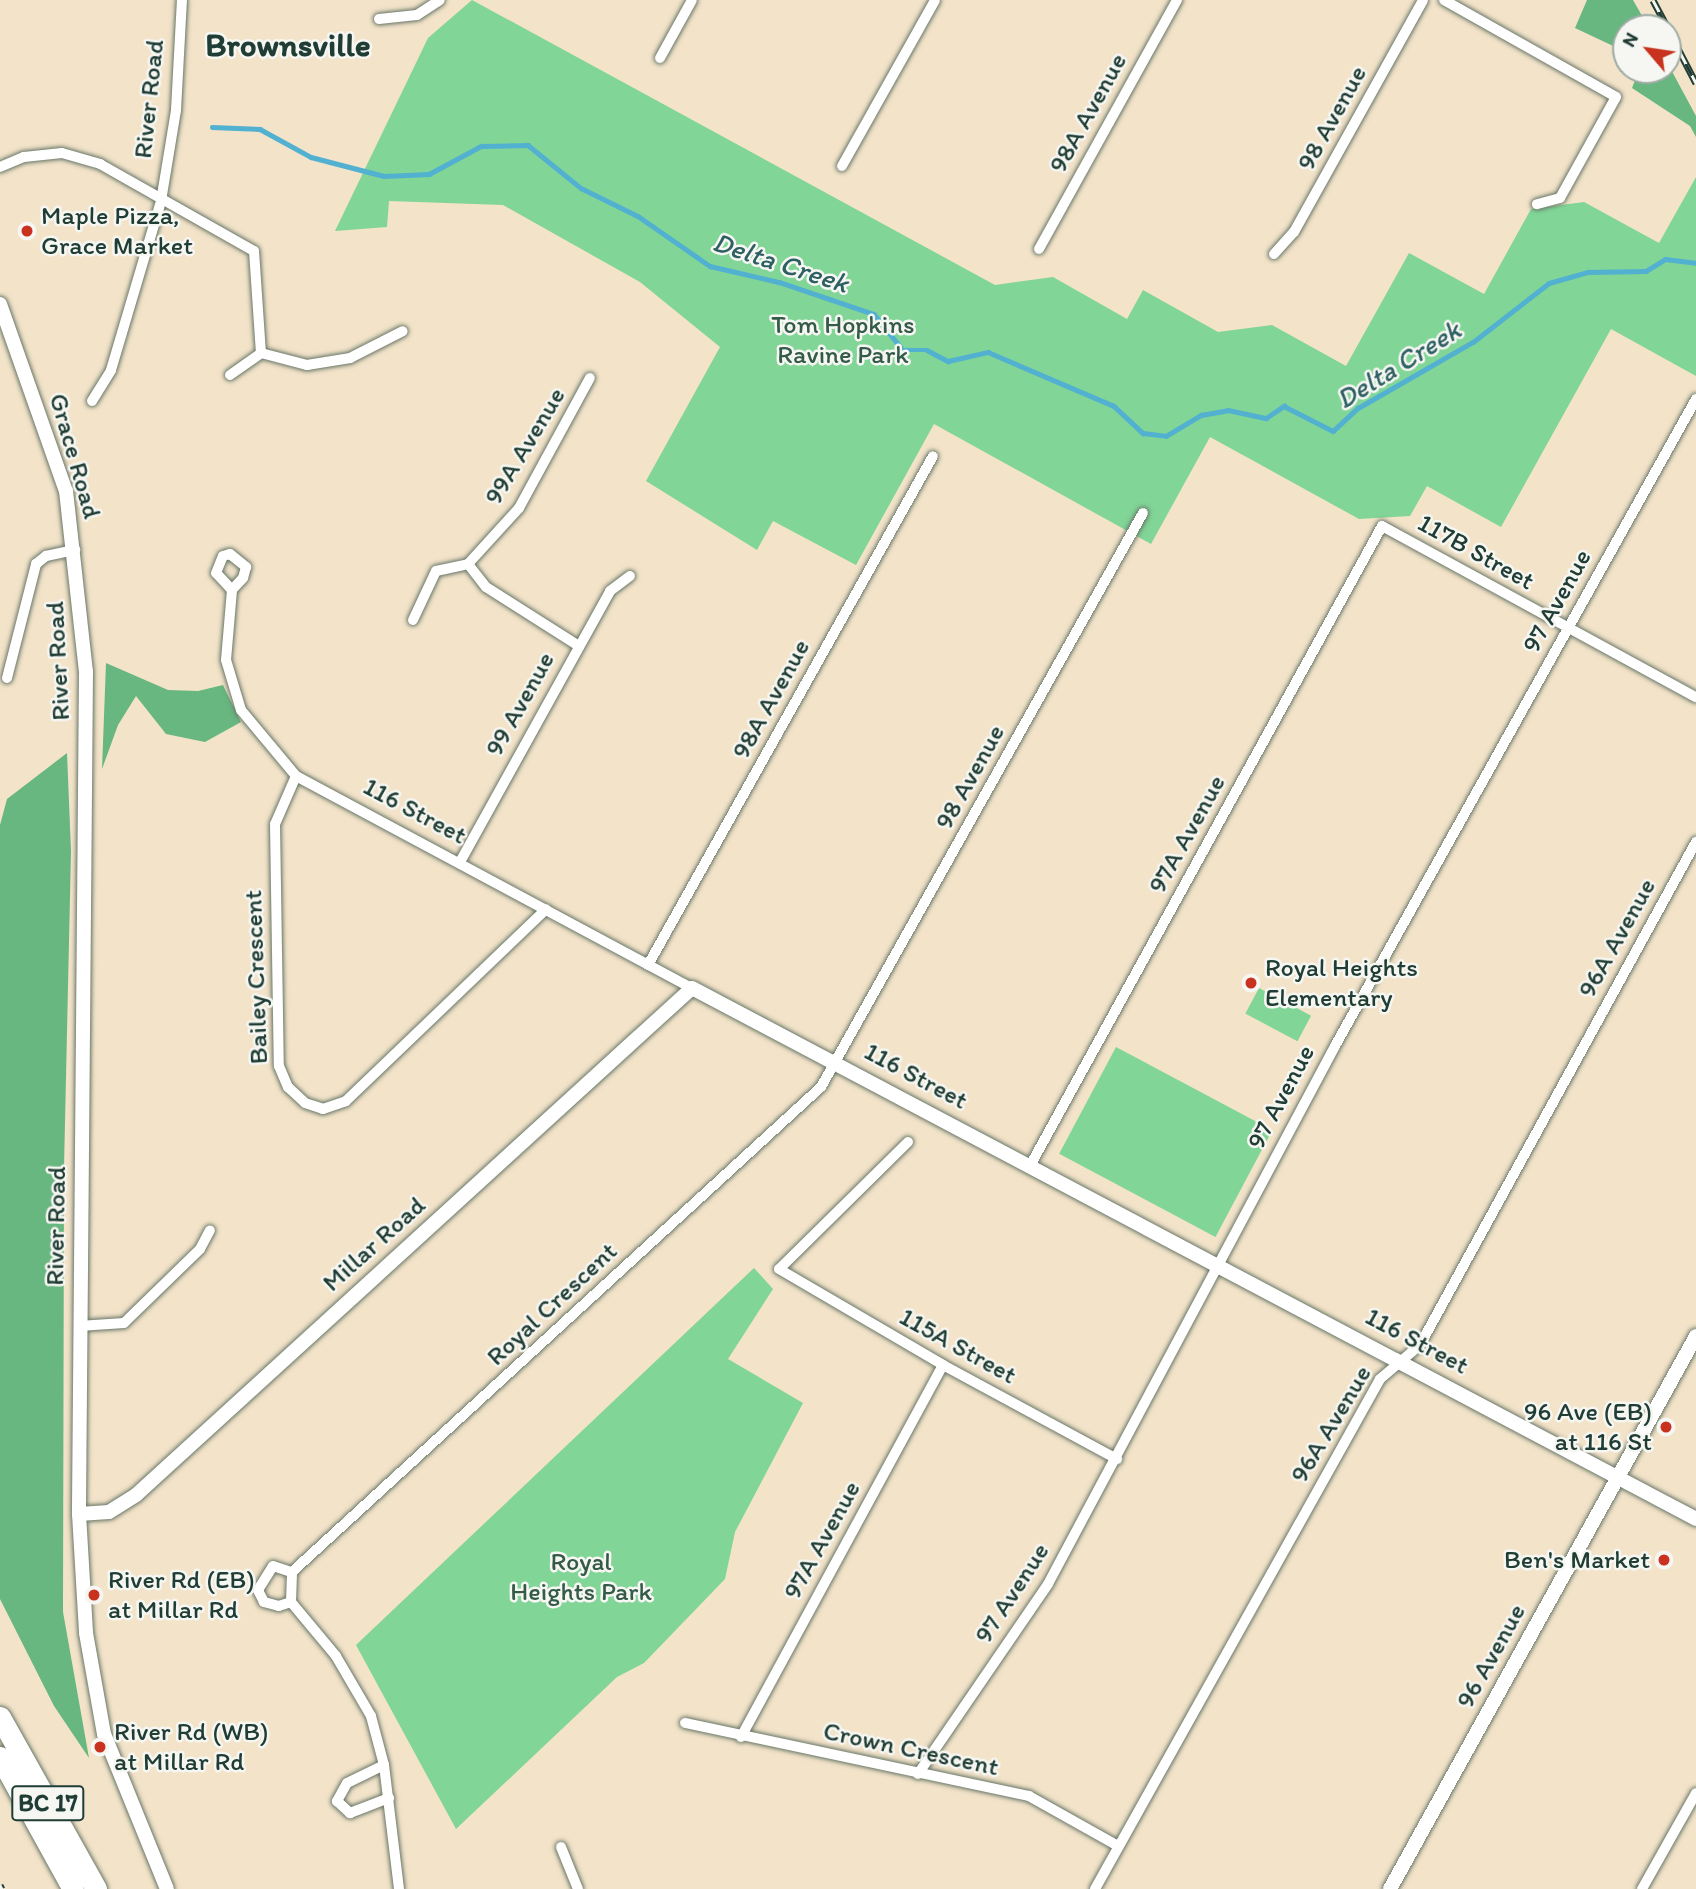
<!DOCTYPE html>
<style>
body{margin:0}
#map{position:relative;width:1696px;height:1889px;overflow:hidden;background:#f2e3c9;font-family:Itim,sans-serif}
div>[style]{position:absolute}
.green>*{inset:0;background:#81d597;transform-origin:0 0}
.forest>*{inset:0;background:#68b680}
.stream>*{height:4.5px;margin:-2.25px;padding:0 2.25px;transform-origin:2.25px;border-radius:2.25px;background:#52b0d1}
.roads{filter:drop-shadow(0 0 2px #697768) drop-shadow(0 0 2px #697768)}
.minor>*{height:10px;margin:-5px;padding:0 5px;transform-origin:5px;border-radius:5px;background:#fff}
.tertiary>*{height:14px;margin:-7px;padding:0 7px;transform-origin:7px;border-radius:7px;background:#fff}
.motorway>*{height:21px;margin:-10.5px;padding:0 10.5px;transform-origin:10.5px;border-radius:10.5px;background:#fff}
.rail>*{height:7px;margin-top:-3.5px;transform-origin:0;background:repeating-linear-gradient(90deg,#f6f6f2 0 13px,#1f3d34 0 26px);box-sizing:border-box;border-block:2px solid #1f3d34}
.dots>*{width:19px;height:19px;translate:-50% -50%;box-sizing:border-box;border:4px solid #f6f6f2;border-radius:50%}
span{translate:-50% -50%;white-space:nowrap;text-align:center;line-height:1.15;-webkit-text-stroke:5px #f6f6f2;paint-order:stroke}
.shield-label span{padding:2px 5px;background:#f6f6f2;border:2px solid;border-radius:5px;-webkit-text-stroke-width:0}
.shield-label{font-size:24px;color:#1f3d34;font-weight:700}
.street-label{font-size:26px;color:#1f3d34}
.poi-label{font-size:26px;color:#1f3d34}
.left{translate:0 -50%;text-align:left}
.right{translate:-100% -50%;text-align:right}
.park-label{font-size:26px;color:#335b48}
.water-label{font-size:28px;color:#2e6063;font-style:italic}
.district-label{font-size:33px;color:#1f3d34;font-weight:700}
.north{position:absolute;left:1612px;top:14px;width:70px;height:70px;box-sizing:border-box;background:#f6f6f2;border:2px solid #a0aca6;border-radius:50%;rotate:299deg;font-size:19px;font-weight:700;line-height:28px;text-align:center;color:#1f3d34}
.north::after{content:'';display:block;margin:auto;width:24px;height:32px;background:#c8321e;clip-path:polygon(50% 0,100% 100%,50% 72%,0 100%)}
</style>
<div id="map">
<div class="green">
<div style="clip-path:polygon(472px 0,995px 285px,1053px 277px,1127px 319px,1143px 290px,1218px 332px,1272px 325px,1346px 366px,1409px 253px,1484px 294px,1531px 209px,1584px 202px,1659px 243px,1696px 177px,1696px 376px,1611px 329px,1501px 527px,1427px 486px,1410px 516px,1359px 519px,1210px 437px,1151px 544px,934px 424px,856px 565px,773px 521px,757px 550px,646px 481px,720px 347px,640px 282px,503px 205px,389px 201px,387px 227px,335px 231px,428px 38px)"></div>
<div style="left:1259px;top:988px;width:59px;height:29px;rotate:28deg"></div>
<div style="left:1116px;top:1047px;width:177px;height:121px;rotate:28deg"></div>
<div style="clip-path:polygon(754px 1268px,773px 1289px,728px 1359px,803px 1403px,735px 1532px,725px 1579px,644px 1663px,617px 1677px,456px 1829px,356px 1645px)"></div>
</div>
<div class="forest">
<div style="clip-path:polygon(1587px 0,1633px 0,1649px 28px,1626px 28px,1626px 52px,1575px 28px)"></div>
<div style="clip-path:polygon(1668px 64px,1696px 116px,1696px 137px,1690px 126px,1632px 88px,1639px 70px,1668px 70px)"></div>
<div style="clip-path:polygon(106px 663px,168px 690px,198px 691px,223px 685px,241px 722px,205px 742px,166px 734px,136px 696px,118px 725px,102px 769px)"></div>
<div style="clip-path:polygon(67px 753px,71px 851px,64px 1168px,63px 1612px,89px 1758px,54px 1706px,0 1599px,0 825px,7px 799px)"></div>
</div>
<div class="stream">
<div style="left:212px;top:127px;width:48px;rotate:2.4deg"></div>
<div style="left:260px;top:129px;width:58px;rotate:28.8deg"></div>
<div style="left:311px;top:157px;width:75px;rotate:14.6deg"></div>
<div style="left:384px;top:176px;width:45px;rotate:-2.5deg"></div>
<div style="left:429px;top:174px;width:59px;rotate:-28.3deg"></div>
<div style="left:481px;top:146px;width:47px;rotate:-1.2deg"></div>
<div style="left:528px;top:145px;width:68px;rotate:39.1deg"></div>
<div style="left:581px;top:188px;width:64px;rotate:26.2deg"></div>
<div style="left:638px;top:216px;width:88px;rotate:34.8deg"></div>
<div style="left:710px;top:266px;width:71px;rotate:13.1deg"></div>
<div style="left:779px;top:282px;width:100px;rotate:18.6deg"></div>
<div style="left:874px;top:314px;width:46px;rotate:51.1deg"></div>
<div style="left:903px;top:350px;width:24px"></div>
<div style="left:927px;top:350px;width:24px;rotate:28deg"></div>
<div style="left:948px;top:361px;width:41px;rotate:-12.7deg"></div>
<div style="left:988px;top:352px;width:137px;rotate:23.2deg"></div>
<div style="left:1114px;top:406px;width:40px;rotate:43deg"></div>
<div style="left:1143px;top:433px;width:23px;rotate:7deg"></div>
<div style="left:1166px;top:436px;width:41px;rotate:-31deg"></div>
<div style="left:1201px;top:415px;width:27px;rotate:-10deg"></div>
<div style="left:1228px;top:410px;width:39px;rotate:12deg"></div>
<div style="left:1266px;top:418px;width:22px;rotate:-34deg"></div>
<div style="left:1284px;top:406px;width:55px;rotate:27deg"></div>
<div style="left:1333px;top:431px;width:34px;rotate:-43deg"></div>
<div style="left:1358px;top:408px;width:133px;rotate:-29.9deg"></div>
<div style="left:1473px;top:342px;width:96px;rotate:-37.8deg"></div>
<div style="left:1549px;top:283px;width:41px;rotate:-15.8deg"></div>
<div style="left:1588px;top:272px;width:58px;rotate:-1deg"></div>
<div style="left:1646px;top:271px;width:22px;rotate:-32deg"></div>
<div style="left:1665px;top:259px;width:31px;rotate:7deg"></div>
</div>
<div class="roads">
<div class="minor">
<div style="left:1444px;top:0;width:197px;rotate:29.4deg"></div>
<div style="left:1616px;top:97px;width:115px;rotate:119deg"></div>
<div style="left:1560px;top:198px;width:24px;rotate:165deg"></div>
<div style="left:379px;top:19px;width:38px;rotate:-6deg"></div>
<div style="left:417px;top:15px;width:27px;rotate:-33deg"></div>
<div style="left:660px;top:58px;width:66px;rotate:-61.1deg"></div>
<div style="left:842px;top:166px;width:190px;rotate:-60.7deg"></div>
<div style="left:0;top:167px;width:26px;rotate:-23deg"></div>
<div style="left:24px;top:157px;width:38px;rotate:-6deg"></div>
<div style="left:62px;top:153px;width:40px;rotate:16deg"></div>
<div style="left:100px;top:164px;width:177px;rotate:29.5deg"></div>
<div style="left:254px;top:251px;width:102px;rotate:86.1deg"></div>
<div style="left:261px;top:353px;width:48px;rotate:14.6deg"></div>
<div style="left:307px;top:365px;width:44px;rotate:-9.2deg"></div>
<div style="left:350px;top:358px;width:59px;rotate:-27deg"></div>
<div style="left:1039px;top:249px;width:285px;rotate:-61deg"></div>
<div style="left:1274px;top:254px;width:30px;rotate:-48deg"></div>
<div style="left:1294px;top:232px;width:265px;rotate:-60.9deg"></div>
<div style="left:230px;top:375px;width:38px;rotate:-35deg"></div>
<div style="left:92px;top:401px;width:36px;rotate:-58deg"></div>
<div style="left:111px;top:370px;width:176px;rotate:-73.5deg"></div>
<div style="left:161px;top:201px;width:92px;rotate:-80.6deg"></div>
<div style="left:176px;top:110px;width:110px;rotate:-86.9deg"></div>
<div style="left:468px;top:564px;width:76px;rotate:-47.7deg"></div>
<div style="left:519px;top:508px;width:148px;rotate:-61.4deg"></div>
<div style="left:232px;top:590px;width:23px;rotate:-133deg"></div>
<div style="left:216px;top:573px;width:18px;rotate:-68deg"></div>
<div style="left:223px;top:556px;width:7px;rotate:-16deg"></div>
<div style="left:230px;top:554px;width:21px;rotate:39deg"></div>
<div style="left:246px;top:567px;width:11px;rotate:105deg"></div>
<div style="left:243px;top:578px;width:16px;rotate:133deg"></div>
<div style="left:232px;top:590px;width:70px;rotate:94.9deg"></div>
<div style="left:226px;top:660px;width:52px;rotate:73.3deg"></div>
<div style="left:241px;top:710px;width:86px;rotate:50.2deg"></div>
<div style="left:296px;top:776px;width:449px;rotate:28.2deg"></div>
<div style="left:413px;top:620px;width:54px;rotate:-64.9deg"></div>
<div style="left:436px;top:571px;width:33px;rotate:-12deg"></div>
<div style="left:468px;top:564px;width:29px;rotate:52deg"></div>
<div style="left:486px;top:587px;width:110px;rotate:32.4deg"></div>
<div style="left:7px;top:678px;width:118px;rotate:-75.7deg"></div>
<div style="left:36px;top:564px;width:13px;rotate:-39deg"></div>
<div style="left:46px;top:556px;width:30px;rotate:-12deg"></div>
<div style="left:296px;top:776px;width:52px;rotate:113.6deg"></div>
<div style="left:275px;top:824px;width:242px;rotate:89.1deg"></div>
<div style="left:279px;top:1066px;width:23px;rotate:67deg"></div>
<div style="left:288px;top:1087px;width:23px;rotate:43deg"></div>
<div style="left:305px;top:1103px;width:19px;rotate:18deg"></div>
<div style="left:323px;top:1109px;width:24px;rotate:-19deg"></div>
<div style="left:346px;top:1101px;width:277px;rotate:-43.8deg"></div>
<div style="left:460px;top:862px;width:310px;rotate:-61deg"></div>
<div style="left:610px;top:591px;width:25px;rotate:-37deg"></div>
<div style="left:648px;top:965px;width:583px;rotate:-60.75deg"></div>
<div style="left:908px;top:1142px;width:181px;rotate:135.4deg"></div>
<div style="left:779px;top:1269px;width:190px;rotate:30.3deg"></div>
<div style="left:943px;top:1365px;width:198px;rotate:28.4deg"></div>
<div style="left:1031px;top:1164px;width:728px;rotate:-61.18deg"></div>
<div style="left:1382px;top:526px;width:358px;rotate:28.6deg"></div>
<div style="left:79px;top:1326px;width:45px;rotate:-3.8deg"></div>
<div style="left:124px;top:1323px;width:106px;rotate:-44.2deg"></div>
<div style="left:200px;top:1249px;width:21px;rotate:-62deg"></div>
<div style="left:291px;top:1602px;width:13px;rotate:162deg"></div>
<div style="left:279px;top:1606px;width:16px;rotate:-165deg"></div>
<div style="left:264px;top:1602px;width:13px;rotate:-117deg"></div>
<div style="left:258px;top:1590px;width:28px;rotate:-58deg"></div>
<div style="left:273px;top:1566px;width:20px;rotate:18deg"></div>
<div style="left:685px;top:1723px;width:352px;rotate:12deg"></div>
<div style="left:1029px;top:1796px;width:102px;rotate:29.3deg"></div>
<div style="left:741px;top:1737px;width:423px;rotate:-61.5deg"></div>
<div style="left:384px;top:1765px;width:41px;rotate:154.1deg"></div>
<div style="left:347px;top:1783px;width:21px;rotate:119deg"></div>
<div style="left:337px;top:1801px;width:18px;rotate:43deg"></div>
<div style="left:350px;top:1813px;width:42px;rotate:-21deg"></div>
<div style="left:918px;top:1774px;width:230px;rotate:-55.6deg"></div>
<div style="left:1048px;top:1584px;width:610px;rotate:-61.92deg"></div>
<div style="left:1335px;top:1046px;width:741px;rotate:-60.84deg"></div>
<div style="left:561px;top:1847px;width:45px;rotate:68deg"></div>
<div style="left:399px;top:1889px;width:125px;rotate:-96.9deg"></div>
<div style="left:384px;top:1765px;width:51px;rotate:-104.9deg"></div>
<div style="left:371px;top:1716px;width:69px;rotate:-120.3deg"></div>
<div style="left:336px;top:1656px;width:70px;rotate:-129.8deg"></div>
<div style="left:291px;top:1602px;width:30px;rotate:-88deg"></div>
<div style="left:292px;top:1572px;width:718px;rotate:-42.52deg"></div>
<div style="left:821px;top:1087px;width:658px;rotate:-60.71deg"></div>
<div style="left:1095px;top:1889px;width:584px;rotate:-60.8deg"></div>
<div style="left:1380px;top:1379px;width:52px;rotate:-40.4deg"></div>
<div style="left:1420px;top:1345px;width:574px;rotate:-61.25deg"></div>
<div style="left:1642px;top:1889px;width:110px;rotate:-60.6deg"></div>
</div>
<div class="tertiary">
<div style="left:0;top:304px;width:198px;rotate:70.6deg"></div>
<div style="left:66px;top:491px;width:181px;rotate:83.7deg"></div>
<div style="left:86px;top:671px;width:843px;rotate:90.48deg"></div>
<div style="left:79px;top:1514px;width:119px;rotate:86.6deg"></div>
<div style="left:86px;top:1633px;width:103px;rotate:79.9deg"></div>
<div style="left:104px;top:1734px;width:167px;rotate:67.9deg"></div>
<div style="left:79px;top:1514px;width:30px;rotate:-4deg"></div>
<div style="left:109px;top:1512px;width:32px;rotate:-32deg"></div>
<div style="left:136px;top:1495px;width:752px;rotate:-42.36deg"></div>
<div style="left:692px;top:988px;width:1136px;rotate:27.87deg"></div>
<div style="left:1390px;top:1889px;width:632px;rotate:-61.04deg"></div>
</div>
<div class="motorway">
<div style="left:0;top:1717px;width:197px;rotate:60.8deg"></div>
<div style="left:0;top:1757px;width:151px;rotate:61.1deg"></div>
</div>
</div>
<div class="rail">
<div style="left:1653px;top:0;width:32px;rotate:62deg"></div>
<div style="left:1668px;top:29px;width:61px;rotate:62.6deg"></div>
<div style="left:0;top:1885px;width:4px;rotate:63deg"></div>
</div>
<div class="dots">
<div style="left:27px;top:231px;background:#c8321e"></div>
<div style="left:1251px;top:983px;background:#c8321e"></div>
<div style="left:1666px;top:1427px;background:#c8321e"></div>
<div style="left:1664px;top:1560px;background:#c8321e"></div>
<div style="left:94px;top:1595px;background:#c8321e"></div>
<div style="left:100px;top:1747px;background:#c8321e"></div>
</div>
<div class="shield-label">
<span style="left:48px;top:1803px">BC 17</span>
</div>
<div class="street-label">
<span style="left:149px;top:99px;rotate:-84deg">River Road</span>
<span style="left:1088px;top:113px;rotate:-61deg">98A Avenue</span>
<span style="left:1332px;top:118px;rotate:-61deg">98 Avenue</span>
<span style="left:525px;top:446px;rotate:-59deg">99A Avenue</span>
<span style="left:75px;top:456px;rotate:74deg">Grace Road</span>
<span style="left:1476px;top:552px;rotate:29deg">117B Street</span>
<span style="left:1557px;top:601px;rotate:-61deg">97 Avenue</span>
<span style="left:58px;top:661px;rotate:-93deg">River Road</span>
<span style="left:771px;top:699px;rotate:-61deg">98A Avenue</span>
<span style="left:520px;top:704px;rotate:-61deg">99 Avenue</span>
<span style="left:970px;top:777px;rotate:-61deg">98 Avenue</span>
<span style="left:415px;top:811px;rotate:28deg">116 Street</span>
<span style="left:1187px;top:834px;rotate:-61deg">97A Avenue</span>
<span style="left:1617px;top:938px;rotate:-61deg">96A Avenue</span>
<span style="left:256px;top:977px;rotate:-92deg">Bailey Crescent</span>
<span style="left:916px;top:1076px;rotate:28deg">116 Street</span>
<span style="left:1281px;top:1097px;rotate:-62deg">97 Avenue</span>
<span style="left:56px;top:1226px;rotate:-89deg">River Road</span>
<span style="left:374px;top:1244px;rotate:-42deg">Millar Road</span>
<span style="left:552px;top:1304px;rotate:-43deg">Royal Crescent</span>
<span style="left:1417px;top:1341px;rotate:28deg">116 Street</span>
<span style="left:958px;top:1346px;rotate:29deg">115A Street</span>
<span style="left:1331px;top:1424px;rotate:-59deg">96A Avenue</span>
<span style="left:822px;top:1540px;rotate:-61deg">97A Avenue</span>
<span style="left:1012px;top:1593px;rotate:-57deg">97 Avenue</span>
<span style="left:1491px;top:1656px;rotate:-61deg">96 Avenue</span>
<span style="left:911px;top:1749px;rotate:12deg">Crown Crescent</span>
</div>
<div class="poi-label">
<span class="left" style="left:41px;top:231px">Maple Pizza,<br>Grace Market</span>
<span class="left" style="left:1265px;top:983px">Royal Heights<br>Elementary</span>
<span class="right" style="left:1652px;top:1427px">96 Ave (EB)<br>at 116 St</span>
<span class="right" style="left:1650px;top:1560px">Ben's Market</span>
<span class="left" style="left:108px;top:1595px">River Rd (EB)<br>at Millar Rd</span>
<span class="left" style="left:114px;top:1747px">River Rd (WB)<br>at Millar Rd</span>
</div>
<div class="park-label">
<span style="left:843px;top:340px">Tom Hopkins<br>Ravine Park</span>
<span style="left:581px;top:1577px">Royal<br>Heights Park</span>
</div>
<div class="water-label">
<span style="left:781px;top:262px;rotate:18deg">Delta Creek</span>
<span style="left:1398px;top:364px;rotate:-32deg">Delta Creek</span>
</div>
<div class="district-label">
<span style="left:288px;top:45px">Brownsville</span>
</div>
<div class="north">N</div>
</div>
